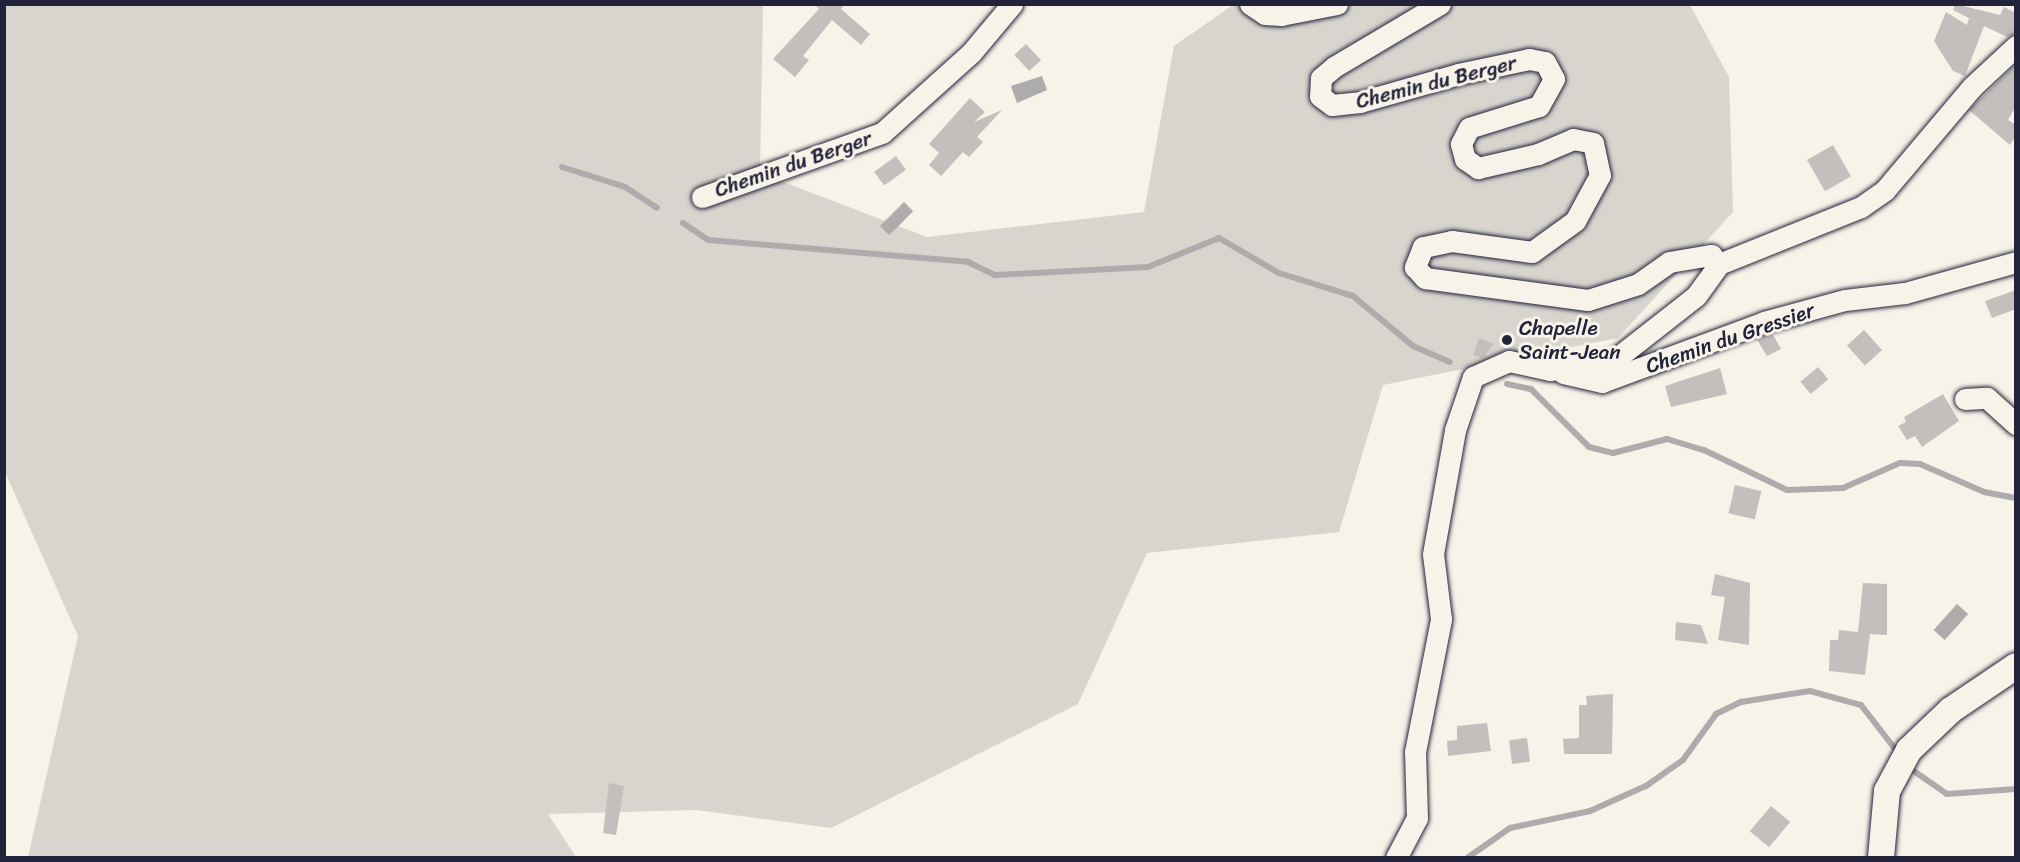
<!DOCTYPE html>
<style>
body{margin:0}
#map{position:relative;width:2020px;height:862px;overflow:hidden;background:#f7f3e8;font-family:Sriracha,sans-serif}
div>[style]{position:absolute}
.green>*{inset:0;background:#d8d5cf}
.water>*{inset:0;background:#aeabad;transform-origin:0 0}
.stream>*{height:6px;margin:-3px;padding:0 3px;transform-origin:3px;border-radius:3px;background:#aeabad}
.building>*{inset:0;background:#c2bfbd;transform-origin:0 0}
.roads{filter:drop-shadow(0 0 2px #22223b) drop-shadow(0 0 2px #22223b)}
.minor>*{height:21px;margin:-10.5px;padding:0 10.5px;transform-origin:10.5px;border-radius:10.5px;background:#f7f3e8}
.major>*{height:26px;margin:-13px;padding:0 13px;transform-origin:13px;border-radius:13px;background:#f7f3e8}
.dots>*{width:16px;height:16px;translate:-50% -50%;box-sizing:border-box;border:3px solid #f7f3e8;border-radius:50%}
span{translate:-50% -50%;white-space:nowrap;text-align:center;line-height:1.15;-webkit-text-stroke:6px #f7f3e8;paint-order:stroke}
.street-label{font-size:21px;color:#22223b}
.poi-label{font-size:21px;color:#22223b}
.left{translate:0 -50%;text-align:left}
.frame{position:absolute;inset:0;border:6px solid #22223b;pointer-events:none}
</style>
<div id="map">
<div class="green">
<div style="clip-path:polygon(4px 5px,763px 5px,760px 173px,927px 237px,1144px 212px,1174px 46px,1233px 5px,1690px 5px,1729px 77px,1733px 212px,1618px 338px,1383px 385px,1339px 532px,1147px 553px,1078px 704px,831px 828px,696px 810px,548px 814px,576px 857px,28px 857px,78px 636px,5px 472px)"></div>
</div>
<div class="water">
<div style="clip-path:polygon(1042px 76px,1047px 90px,1017px 103px,1011px 86px)"></div>
<div style="left:904px;top:202px;width:13px;height:34px;rotate:45deg"></div>
<div style="left:1957px;top:604px;width:15px;height:35px;rotate:42deg"></div>
</div>
<div class="stream">
<div style="left:562px;top:167px;width:66px;rotate:17.6deg"></div>
<div style="left:625px;top:187px;width:38px;rotate:33deg"></div>
<div style="left:683px;top:223px;width:30px;rotate:34deg"></div>
<div style="left:708px;top:240px;width:261px;rotate:4.8deg"></div>
<div style="left:968px;top:262px;width:30px;rotate:26deg"></div>
<div style="left:995px;top:275px;width:153px;rotate:-3deg"></div>
<div style="left:1148px;top:267px;width:77px;rotate:-22.2deg"></div>
<div style="left:1219px;top:238px;width:69px;rotate:30.3deg"></div>
<div style="left:1279px;top:273px;width:77px;rotate:17.3deg"></div>
<div style="left:1353px;top:296px;width:78px;rotate:39.8deg"></div>
<div style="left:1413px;top:346px;width:40px;rotate:23.4deg"></div>
<div style="left:1507px;top:384px;width:25px;rotate:12deg"></div>
<div style="left:1531px;top:389px;width:82px;rotate:45deg"></div>
<div style="left:1589px;top:447px;width:25px;rotate:14deg"></div>
<div style="left:1613px;top:453px;width:56px;rotate:-14.5deg"></div>
<div style="left:1667px;top:439px;width:39px;rotate:17deg"></div>
<div style="left:1704px;top:450px;width:92px;rotate:25.7deg"></div>
<div style="left:1787px;top:490px;width:56px;rotate:-2deg"></div>
<div style="left:1843px;top:488px;width:62px;rotate:-23.7deg"></div>
<div style="left:1900px;top:463px;width:20px;rotate:3deg"></div>
<div style="left:1920px;top:464px;width:70px;rotate:23.6deg"></div>
<div style="left:1984px;top:492px;width:33px;rotate:11deg"></div>
<div style="left:1908px;top:767px;width:47px;rotate:34.7deg"></div>
<div style="left:1947px;top:794px;width:69px;rotate:-4.1deg"></div>
<div style="left:1467px;top:858px;width:52px;rotate:-34.9deg"></div>
<div style="left:1510px;top:828px;width:82px;rotate:-12deg"></div>
<div style="left:1590px;top:811px;width:61px;rotate:-24.1deg"></div>
<div style="left:1646px;top:786px;width:45px;rotate:-35.1deg"></div>
<div style="left:1683px;top:760px;width:57px;rotate:-54.3deg"></div>
<div style="left:1716px;top:714px;width:28px;rotate:-26deg"></div>
<div style="left:1741px;top:702px;width:70px;rotate:-9.1deg"></div>
<div style="left:1810px;top:691px;width:53px;rotate:15.4deg"></div>
<div style="left:1861px;top:705px;width:62px;rotate:52.2deg"></div>
</div>
<div class="building">
<div style="clip-path:polygon(814px 4px,845px 4px,841px 9px,870px 34px,861px 45px,832px 20px,803px 56px,809px 60px,795px 77px,773px 59px,819px 9px)"></div>
<div style="clip-path:polygon(1955px 4px,2000px 15px,2004px 7px,2016px 13px,2016px 34px,2007px 37px,1984px 26px,1965px 76px,1953px 71px,1934px 41px,1946px 12px,1967px 25px,1969px 18px,1953px 10px)"></div>
<div style="left:1026px;top:44px;width:22px;height:16px;rotate:47deg"></div>
<div style="clip-path:polygon(2016px 64px,2016px 106px,2008px 120px,2016px 125px,2016px 135px,2010px 145px,1969px 110px)"></div>
<div style="clip-path:polygon(970px 98px,985px 112px,974px 122px,1002px 110px,977px 137px,983px 142px,969px 157px,963px 152px,941px 176px,929px 165px,939px 153px,929px 144px)"></div>
<div style="left:1833px;top:145px;width:36px;height:30px;rotate:60deg"></div>
<div style="left:896px;top:156px;width:17px;height:27px;rotate:54deg"></div>
<div style="clip-path:polygon(2016px 290px,2016px 309px,1992px 318px,1985px 301px)"></div>
<div style="left:1864px;top:330px;width:27px;height:23px;rotate:48deg"></div>
<div style="clip-path:polygon(1772px 333px,1781px 349px,1767px 356px,1756px 338px)"></div>
<div style="clip-path:polygon(1479px 338px,1494px 344px,1483px 358px,1473px 355px)"></div>
<div style="left:1818px;top:367px;width:16px;height:23px;rotate:50deg"></div>
<div style="clip-path:polygon(1720px 368px,1727px 394px,1671px 407px,1665px 386px)"></div>
<div style="clip-path:polygon(1943px 394px,1959px 421px,1922px 447px,1915px 436px,1907px 440px,1898px 426px,1906px 422px,1904px 417px)"></div>
<div style="left:1735px;top:485px;width:27px;height:29px;rotate:13deg"></div>
<div style="clip-path:polygon(1715px 574px,1750px 583px,1749px 645px,1718px 640px,1725px 597px,1711px 595px)"></div>
<div style="clip-path:polygon(1863px 583px,1887px 584px,1887px 635px,1870px 634px,1865px 675px,1829px 671px,1830px 640px,1838px 640px,1839px 630px,1858px 632px)"></div>
<div style="clip-path:polygon(1676px 622px,1701px 625px,1708px 644px,1675px 640px)"></div>
<div style="clip-path:polygon(1613px 694px,1612px 754px,1564px 754px,1563px 739px,1579px 738px,1579px 705px,1587px 705px,1586px 696px)"></div>
<div style="clip-path:polygon(1487px 723px,1491px 751px,1448px 756px,1447px 741px,1457px 740px,1457px 726px)"></div>
<div style="left:1527px;top:738px;width:24px;height:18px;rotate:83deg"></div>
<div style="clip-path:polygon(609px 783px,624px 786px,616px 835px,603px 833px)"></div>
<div style="left:1771px;top:806px;width:25px;height:33px;rotate:40deg"></div>
</div>
<div class="roads">
<div class="minor">
<div style="left:1250px;top:4px;width:18px;rotate:34deg"></div>
<div style="left:1265px;top:14px;width:16px;rotate:4deg"></div>
<div style="left:1281px;top:15px;width:57px;rotate:-11.1deg"></div>
<div style="left:1440px;top:4px;width:123px;rotate:149.3deg"></div>
<div style="left:1334px;top:67px;width:17px;rotate:140deg"></div>
<div style="left:1321px;top:78px;width:18px;rotate:93deg"></div>
<div style="left:1320px;top:96px;width:15px;rotate:37deg"></div>
<div style="left:1332px;top:105px;width:28px;rotate:-6deg"></div>
<div style="left:1360px;top:102px;width:102px;rotate:-15.9deg"></div>
<div style="left:1458px;top:74px;width:73px;rotate:-11.9deg"></div>
<div style="left:1529px;top:59px;width:16px;rotate:11deg"></div>
<div style="left:1545px;top:62px;width:19px;rotate:62deg"></div>
<div style="left:1554px;top:79px;width:31px;rotate:119deg"></div>
<div style="left:1539px;top:106px;width:73px;rotate:162.6deg"></div>
<div style="left:1469px;top:128px;width:18px;rotate:117deg"></div>
<div style="left:1461px;top:144px;width:16px;rotate:75deg"></div>
<div style="left:1465px;top:159px;width:16px;rotate:35deg"></div>
<div style="left:1478px;top:168px;width:62px;rotate:-13.1deg"></div>
<div style="left:1538px;top:154px;width:38px;rotate:-23deg"></div>
<div style="left:1573px;top:139px;width:20px;rotate:11deg"></div>
<div style="left:1593px;top:143px;width:33px;rotate:78deg"></div>
<div style="left:1600px;top:175px;width:52px;rotate:118.5deg"></div>
<div style="left:1575px;top:221px;width:53px;rotate:144.2deg"></div>
<div style="left:1532px;top:252px;width:81px;rotate:-172.2deg"></div>
<div style="left:1452px;top:241px;width:30px;rotate:168deg"></div>
<div style="left:1423px;top:247px;width:22px;rotate:112deg"></div>
<div style="left:1415px;top:267px;width:15px;rotate:48deg"></div>
<div style="left:1425px;top:278px;width:164px;rotate:7.7deg"></div>
<div style="left:1588px;top:300px;width:52px;rotate:-17.7deg"></div>
<div style="left:1638px;top:284px;width:38px;rotate:-35deg"></div>
<div style="left:1669px;top:262px;width:43px;rotate:-9.5deg"></div>
<div style="left:1711px;top:255px;width:12px;rotate:48deg"></div>
<div style="left:702px;top:197px;width:191px;rotate:-19.6deg"></div>
<div style="left:882px;top:133px;width:120px;rotate:-42deg"></div>
<div style="left:971px;top:53px;width:64px;rotate:-50.1deg"></div>
<div style="left:1563px;top:373px;width:40px;rotate:13deg"></div>
<div style="left:1602px;top:382px;width:173px;rotate:-20.3deg"></div>
<div style="left:1764px;top:322px;width:84px;rotate:-15.2deg"></div>
<div style="left:1845px;top:300px;width:60px;rotate:-6.7deg"></div>
<div style="left:1905px;top:293px;width:115px;rotate:-15.6deg"></div>
<div style="left:1965px;top:399px;width:22px;rotate:-3deg"></div>
<div style="left:1987px;top:398px;width:39px;rotate:42deg"></div>
<div style="left:1396px;top:858px;width:45px;rotate:-62.3deg"></div>
<div style="left:1417px;top:818px;width:66px;rotate:-91.7deg"></div>
<div style="left:1415px;top:752px;width:136px;rotate:-78.9deg"></div>
<div style="left:1441px;top:619px;width:65px;rotate:-97deg"></div>
<div style="left:1433px;top:554px;width:126px;rotate:-79.9deg"></div>
<div style="left:1455px;top:430px;width:56px;rotate:-71.2deg"></div>
<div style="left:1473px;top:377px;width:39px;rotate:-24deg"></div>
<div style="left:1509px;top:361px;width:42px;rotate:12.4deg"></div>
<div style="left:1550px;top:370px;width:64px;rotate:-8.1deg"></div>
<div style="left:1613px;top:361px;width:105px;rotate:-38.1deg"></div>
<div style="left:1696px;top:296px;width:39px;rotate:-54deg"></div>
<div style="left:1719px;top:264px;width:153px;rotate:-21.9deg"></div>
<div style="left:1861px;top:207px;width:29px;rotate:-35deg"></div>
<div style="left:1885px;top:190px;width:135px;rotate:-49.8deg"></div>
<div style="left:1972px;top:87px;width:60px;rotate:-43deg"></div>
</div>
<div class="major">
<div style="left:1881px;top:858px;width:67px;rotate:-84.9deg"></div>
<div style="left:1887px;top:791px;width:47px;rotate:-61.8deg"></div>
<div style="left:1909px;top:750px;width:58px;rotate:-43.6deg"></div>
<div style="left:1951px;top:710px;width:78px;rotate:-34.1deg"></div>
</div>
</div>
<div class="dots">
<div style="left:1507px;top:340px;background:#22223b"></div>
</div>
<div class="street-label">
<span style="left:1436px;top:82px;rotate:-14deg">Chemin du Berger</span>
<span style="left:793px;top:164px;rotate:-19deg">Chemin du Berger</span>
<span style="left:1730px;top:338px;rotate:-19deg">Chemin du Gressier</span>
</div>
<div class="poi-label">
<span class="left" style="left:1519px;top:340px">Chapelle<br>Saint-Jean</span>
</div>
<div class="frame"></div>
</div>
